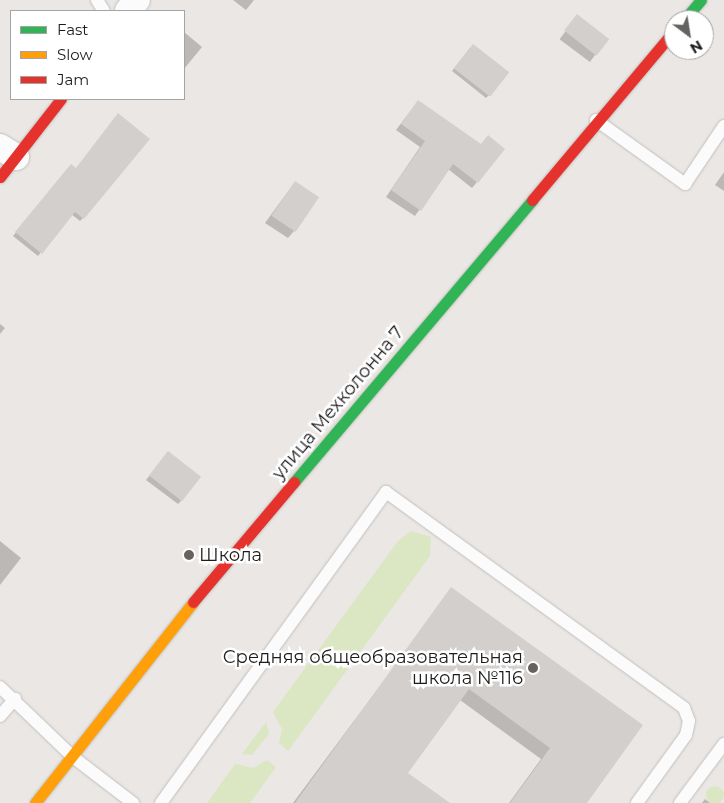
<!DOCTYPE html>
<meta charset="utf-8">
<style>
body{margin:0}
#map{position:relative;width:724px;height:803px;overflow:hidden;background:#eae7e4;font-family:Montserrat,sans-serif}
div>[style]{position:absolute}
.grass>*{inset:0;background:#dbe7c2}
.round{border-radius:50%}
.shadow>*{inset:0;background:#0003;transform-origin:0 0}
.building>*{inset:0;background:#d2cfcd;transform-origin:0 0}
.roads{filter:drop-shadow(0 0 1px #c1c0bf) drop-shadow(0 0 1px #c1c0bf)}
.lane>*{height:12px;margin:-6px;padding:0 6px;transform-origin:6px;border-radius:6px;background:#fcfbfb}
.street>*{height:26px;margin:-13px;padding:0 13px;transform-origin:13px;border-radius:13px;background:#fcfbfb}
.fast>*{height:11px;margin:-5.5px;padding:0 5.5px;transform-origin:5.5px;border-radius:5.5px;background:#30b455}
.slow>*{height:11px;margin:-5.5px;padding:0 5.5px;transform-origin:5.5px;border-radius:5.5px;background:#ff9f0a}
.jam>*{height:11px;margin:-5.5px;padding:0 5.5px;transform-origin:5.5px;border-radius:5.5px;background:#e5322d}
.dots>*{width:14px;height:14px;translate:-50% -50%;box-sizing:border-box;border:2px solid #fff;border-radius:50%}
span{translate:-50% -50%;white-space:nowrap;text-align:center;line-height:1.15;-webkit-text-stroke:5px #fff;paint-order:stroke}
.street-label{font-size:18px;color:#1c1c1c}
.poi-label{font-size:18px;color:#1c1c1c}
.left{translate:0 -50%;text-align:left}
.right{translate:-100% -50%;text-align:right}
.legend{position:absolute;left:10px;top:10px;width:175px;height:90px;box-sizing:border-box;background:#fff;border:1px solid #a4a4a4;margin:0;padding:6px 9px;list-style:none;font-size:15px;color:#1c1c1c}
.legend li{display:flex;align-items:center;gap:10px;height:25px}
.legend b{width:25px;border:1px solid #a4a4a4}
.north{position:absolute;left:664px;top:10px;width:50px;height:50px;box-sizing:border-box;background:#fff;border:1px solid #a4a4a4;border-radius:50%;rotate:149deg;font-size:14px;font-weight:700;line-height:20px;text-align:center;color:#1c1c1c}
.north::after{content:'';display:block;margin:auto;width:18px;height:22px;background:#646362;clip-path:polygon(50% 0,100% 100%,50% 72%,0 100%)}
</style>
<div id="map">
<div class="grass">
<div style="clip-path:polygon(411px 531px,431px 537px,430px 556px,288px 751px,279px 743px,282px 729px,273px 712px,398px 541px)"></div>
<div style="clip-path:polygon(266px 722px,269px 734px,252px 755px,242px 754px)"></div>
<div style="clip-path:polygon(267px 760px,276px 767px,250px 803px,207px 803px,235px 764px,254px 768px)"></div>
<div class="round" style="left:706px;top:786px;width:18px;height:18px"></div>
</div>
<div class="shadow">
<div style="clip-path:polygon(233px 0,254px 0,246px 10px)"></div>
<div style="left:577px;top:16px;width:38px;height:29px;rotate:37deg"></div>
<div style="clip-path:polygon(184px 32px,202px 47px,184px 69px)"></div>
<div style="clip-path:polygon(470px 48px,489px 95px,486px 98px,452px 71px)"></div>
<div style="clip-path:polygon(418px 101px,477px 182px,472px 188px,448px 169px,415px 216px,386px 197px,420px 147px,396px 130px)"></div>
<div style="clip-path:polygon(68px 168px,83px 218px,80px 221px,71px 214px,38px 256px,13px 236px)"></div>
<div style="clip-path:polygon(724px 172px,724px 191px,715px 185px)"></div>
<div style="clip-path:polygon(295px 182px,294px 231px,288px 238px,265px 223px)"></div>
<div style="clip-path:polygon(0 324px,5px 328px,0 334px)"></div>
<div style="clip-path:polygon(165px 456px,181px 501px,178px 504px,146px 480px)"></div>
<div style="clip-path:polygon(0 541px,21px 558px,0 585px)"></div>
<div style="clip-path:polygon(452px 589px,585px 803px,509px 803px,541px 759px,460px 700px,406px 773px,447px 803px,293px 803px)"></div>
<div style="clip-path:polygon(705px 799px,710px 803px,702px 803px)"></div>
</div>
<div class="building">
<div style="left:577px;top:14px;width:41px;height:21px;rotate:38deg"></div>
<div style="left:473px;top:44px;width:46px;height:31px;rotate:38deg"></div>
<div style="clip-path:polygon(418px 100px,481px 144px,488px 135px,505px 149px,478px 183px,453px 164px,421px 211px,391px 190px,425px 141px,401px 124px)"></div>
<div style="clip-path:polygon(118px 113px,150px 139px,84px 219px,75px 212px,42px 254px,15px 232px,71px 164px,76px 168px)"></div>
<div style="left:295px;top:181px;width:29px;height:42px;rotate:34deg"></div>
<div style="left:168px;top:451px;width:42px;height:31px;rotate:38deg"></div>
<div style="clip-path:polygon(451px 587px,643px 725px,587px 803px,510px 803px,550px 748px,469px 689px,408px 773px,450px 803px,295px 803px)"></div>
</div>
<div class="roads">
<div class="lane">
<div style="left:97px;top:0;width:13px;rotate:58deg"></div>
<div style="left:596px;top:120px;width:110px;rotate:35.7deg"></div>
<div style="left:685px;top:184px;width:70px;rotate:-56.1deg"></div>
<div style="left:0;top:687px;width:101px;rotate:43.8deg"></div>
<div style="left:73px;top:757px;width:76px;rotate:37.5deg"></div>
<div style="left:0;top:716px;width:23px;rotate:-49deg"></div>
<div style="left:161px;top:803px;width:384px;rotate:-54.1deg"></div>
<div style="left:386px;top:492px;width:368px;rotate:35.9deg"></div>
<div style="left:684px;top:708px;width:14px;rotate:69deg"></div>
<div style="left:689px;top:721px;width:14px;rotate:102deg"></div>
<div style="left:686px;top:735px;width:84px;rotate:125.8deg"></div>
<div style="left:680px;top:803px;width:74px;rotate:-53.3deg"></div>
</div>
<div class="street">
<div style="left:128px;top:11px;width:14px;rotate:-51deg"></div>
<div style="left:0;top:147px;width:19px;rotate:32deg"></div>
</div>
<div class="fast">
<div style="left:684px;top:20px;width:26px;rotate:-50deg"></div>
<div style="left:294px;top:482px;width:369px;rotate:-49.8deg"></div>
</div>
<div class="slow">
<div style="left:35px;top:803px;width:256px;rotate:-51.8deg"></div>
</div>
<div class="jam">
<div style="left:0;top:177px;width:99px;rotate:-52deg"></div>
<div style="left:532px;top:200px;width:221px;rotate:-50deg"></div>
<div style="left:193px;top:602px;width:157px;rotate:-49.9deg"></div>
</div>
</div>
<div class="dots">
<div style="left:189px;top:555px;background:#646362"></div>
<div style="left:533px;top:668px;background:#646362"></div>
</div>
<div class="street-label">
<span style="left:338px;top:403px;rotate:-50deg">улица Мехколонна 7</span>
</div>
<div class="poi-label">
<span class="left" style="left:199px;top:555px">Школа</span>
<span class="right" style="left:523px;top:668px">Средняя общеобразовательная<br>школа №116</span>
</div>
<ul class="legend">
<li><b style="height:6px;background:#30b455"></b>Fast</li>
<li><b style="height:6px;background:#ff9f0a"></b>Slow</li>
<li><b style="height:6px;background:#e5322d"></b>Jam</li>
</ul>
<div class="north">N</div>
</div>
